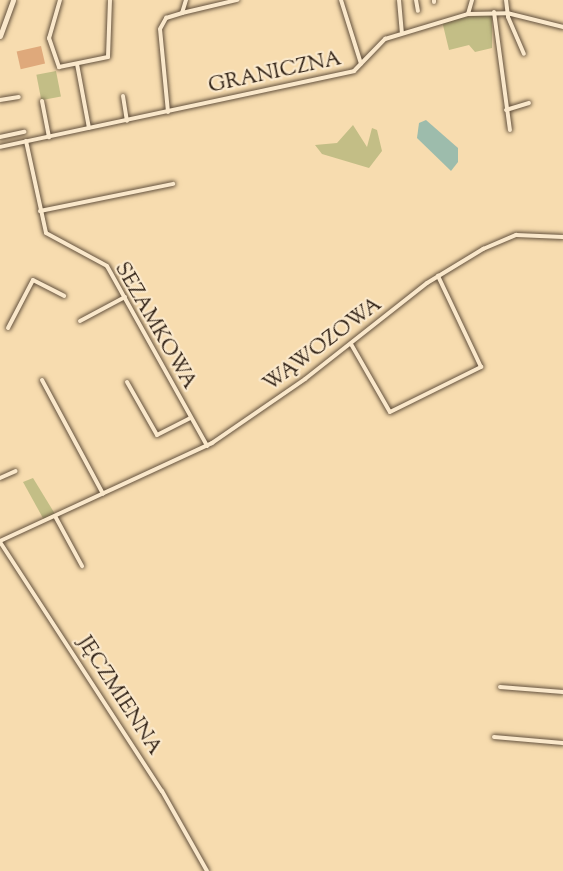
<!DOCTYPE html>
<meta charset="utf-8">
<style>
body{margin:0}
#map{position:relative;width:563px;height:871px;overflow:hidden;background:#f7dcaf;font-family:"Sorts Mill Goudy",serif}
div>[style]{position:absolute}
.green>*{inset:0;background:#c3be86;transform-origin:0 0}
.water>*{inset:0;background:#9dbcac}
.building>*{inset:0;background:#dfa97b;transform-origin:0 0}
.roads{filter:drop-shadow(0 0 2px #62503c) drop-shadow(0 0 2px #62503c)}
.street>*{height:4px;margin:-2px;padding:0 2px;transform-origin:2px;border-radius:2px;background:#fae8cb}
.secondary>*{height:5px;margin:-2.5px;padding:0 2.5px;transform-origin:2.5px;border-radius:2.5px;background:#fae8cb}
span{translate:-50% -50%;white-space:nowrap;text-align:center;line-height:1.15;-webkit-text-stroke:4.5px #fae8cb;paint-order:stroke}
.street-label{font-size:21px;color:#312216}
</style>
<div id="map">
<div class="green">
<div style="clip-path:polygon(492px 13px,492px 48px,475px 52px,469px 45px,449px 50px,442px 21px)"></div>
<div style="left:56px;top:71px;width:26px;height:20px;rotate:79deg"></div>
<div style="clip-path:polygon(353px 125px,367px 147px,372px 128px,377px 130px,382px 151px,369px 168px,322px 154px,315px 145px,337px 143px)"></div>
<div style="clip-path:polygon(33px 478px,55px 514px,44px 520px,23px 482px)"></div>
</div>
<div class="water">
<div style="clip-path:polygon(426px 120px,458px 148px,458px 162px,451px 171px,417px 138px,419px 123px)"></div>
</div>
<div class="building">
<div style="left:41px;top:46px;width:18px;height:25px;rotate:77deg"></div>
</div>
<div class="roads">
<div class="street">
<div style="left:60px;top:0;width:40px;rotate:106deg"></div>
<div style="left:49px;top:38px;width:31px;rotate:71deg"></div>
<div style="left:59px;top:67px;width:50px;rotate:-11.5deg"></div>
<div style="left:108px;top:57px;width:57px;rotate:-88deg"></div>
<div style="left:341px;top:0;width:67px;rotate:72.6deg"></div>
<div style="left:399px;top:0;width:32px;rotate:85deg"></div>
<div style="left:416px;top:0;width:11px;rotate:80deg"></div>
<div style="left:434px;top:0;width:2px;rotate:90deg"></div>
<div style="left:506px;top:0;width:17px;rotate:83deg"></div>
<div style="left:508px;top:17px;width:40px;rotate:66.6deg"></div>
<div style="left:494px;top:12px;width:119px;rotate:82.3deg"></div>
<div style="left:182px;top:13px;width:57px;rotate:-13.3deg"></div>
<div style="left:468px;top:14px;width:15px;rotate:-74deg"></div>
<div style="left:77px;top:64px;width:65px;rotate:79.4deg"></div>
<div style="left:123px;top:96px;width:25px;rotate:81deg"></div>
<div style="left:0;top:100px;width:19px;rotate:-9deg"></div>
<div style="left:42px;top:101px;width:37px;rotate:79deg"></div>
<div style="left:506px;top:110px;width:24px;rotate:-17deg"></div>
<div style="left:168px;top:112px;width:83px;rotate:-95.5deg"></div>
<div style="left:160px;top:29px;width:13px;rotate:-61deg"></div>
<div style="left:166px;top:18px;width:17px;rotate:-17deg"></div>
<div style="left:182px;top:13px;width:14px;rotate:-73deg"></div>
<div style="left:0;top:137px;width:25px;rotate:-12deg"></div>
<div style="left:26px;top:141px;width:94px;rotate:77.7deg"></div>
<div style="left:46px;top:233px;width:69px;rotate:28.4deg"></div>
<div style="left:107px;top:266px;width:206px;rotate:60.9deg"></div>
<div style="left:0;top:147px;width:362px;rotate:-12.1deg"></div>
<div style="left:354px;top:71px;width:45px;rotate:-45.9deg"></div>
<div style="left:385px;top:39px;width:87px;rotate:-16.8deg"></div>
<div style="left:468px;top:14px;width:39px;rotate:-1deg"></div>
<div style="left:507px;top:13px;width:58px;rotate:14deg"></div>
<div style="left:40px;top:211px;width:136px;rotate:-11.5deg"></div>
<div style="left:80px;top:321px;width:51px;rotate:-28.1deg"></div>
<div style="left:8px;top:328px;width:54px;rotate:-62.5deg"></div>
<div style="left:33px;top:280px;width:35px;rotate:27deg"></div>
<div style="left:351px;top:344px;width:78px;rotate:60.2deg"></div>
<div style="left:390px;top:412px;width:102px;rotate:-26.3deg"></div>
<div style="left:481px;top:367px;width:101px;rotate:-115.3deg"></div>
<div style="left:42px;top:380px;width:129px;rotate:61.8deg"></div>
<div style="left:127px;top:382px;width:61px;rotate:60.5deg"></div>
<div style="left:157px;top:435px;width:38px;rotate:-27deg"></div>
<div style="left:0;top:478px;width:17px;rotate:-24deg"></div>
<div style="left:55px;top:516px;width:57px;rotate:61.6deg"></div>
<div style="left:0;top:541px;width:234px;rotate:-24.8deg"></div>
<div style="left:212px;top:443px;width:113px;rotate:-34.5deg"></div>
<div style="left:305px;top:379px;width:155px;rotate:-38.2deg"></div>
<div style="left:427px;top:283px;width:66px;rotate:-31.3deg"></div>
<div style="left:483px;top:249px;width:36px;rotate:-23deg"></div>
<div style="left:516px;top:235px;width:47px;rotate:2.4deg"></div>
<div style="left:0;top:542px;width:297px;rotate:57deg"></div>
<div style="left:162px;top:791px;width:92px;rotate:60.6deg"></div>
<div style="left:500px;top:687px;width:63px;rotate:4.5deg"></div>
<div style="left:494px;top:737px;width:69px;rotate:5deg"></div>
</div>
<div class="secondary">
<div style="left:0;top:36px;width:38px;rotate:-70deg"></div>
</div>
</div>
<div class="street-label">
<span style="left:275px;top:73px;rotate:-12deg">GRANICZNA</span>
<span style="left:155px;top:326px;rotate:60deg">SEZAMKOWA</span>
<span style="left:323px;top:345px;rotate:-37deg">WĄWOZOWA</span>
<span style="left:119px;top:696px;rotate:57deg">JĘCZMIENNA</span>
</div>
</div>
